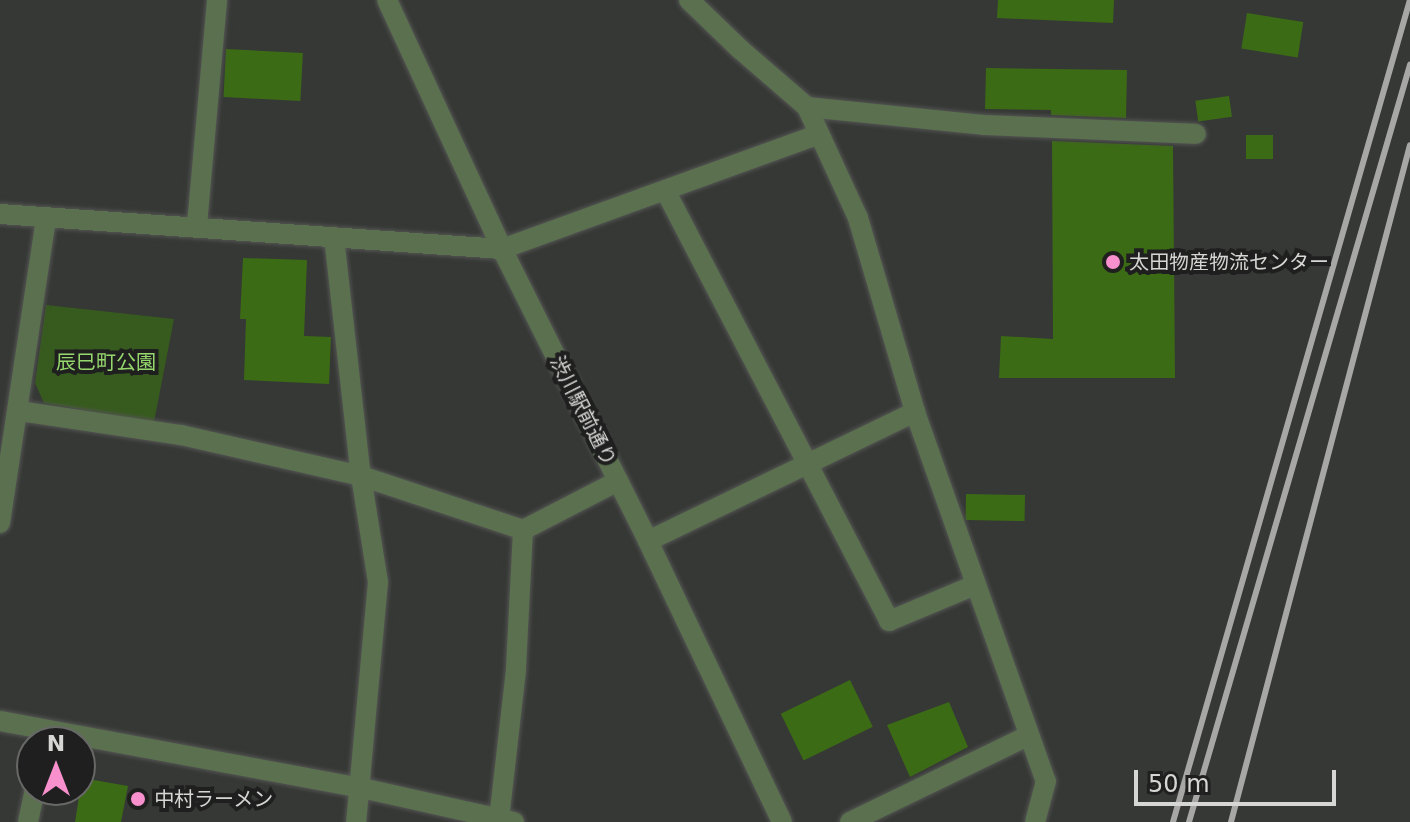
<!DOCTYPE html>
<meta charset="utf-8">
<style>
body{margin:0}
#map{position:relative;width:1410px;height:822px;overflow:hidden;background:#363835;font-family:"DejaVu Sans","Noto Sans JP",sans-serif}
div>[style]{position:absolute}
.green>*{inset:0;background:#375b1e}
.building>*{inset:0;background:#3c6b16;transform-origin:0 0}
.roads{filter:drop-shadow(0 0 2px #535552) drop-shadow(0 0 2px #535552)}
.minor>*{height:20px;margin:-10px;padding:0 10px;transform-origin:10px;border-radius:10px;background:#5b704f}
.tertiary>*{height:20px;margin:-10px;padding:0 10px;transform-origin:10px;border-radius:10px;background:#5b704f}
.rail>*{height:6px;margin:-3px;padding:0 3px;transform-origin:3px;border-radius:3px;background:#a7a8a6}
.dots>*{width:22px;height:22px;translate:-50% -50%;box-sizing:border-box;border:4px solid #1e1f1e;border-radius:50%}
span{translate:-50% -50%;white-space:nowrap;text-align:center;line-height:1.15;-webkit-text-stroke:8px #1e1f1e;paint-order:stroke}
.poi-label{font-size:20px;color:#d6d7d5}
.left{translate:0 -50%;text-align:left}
.park-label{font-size:20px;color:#96d76d}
.street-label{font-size:20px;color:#d6d7d5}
.north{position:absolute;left:16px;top:726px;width:80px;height:80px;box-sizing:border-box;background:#1e1f1e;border:2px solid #686967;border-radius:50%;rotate:0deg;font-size:22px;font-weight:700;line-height:32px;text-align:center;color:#d6d7d5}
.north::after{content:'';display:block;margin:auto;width:28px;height:36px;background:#f790cd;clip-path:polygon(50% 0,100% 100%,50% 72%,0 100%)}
.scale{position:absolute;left:1134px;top:770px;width:202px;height:36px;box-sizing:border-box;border:4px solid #d6d7d5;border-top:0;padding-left:10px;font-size:24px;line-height:28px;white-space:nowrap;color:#d6d7d5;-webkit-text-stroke:6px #1e1f1e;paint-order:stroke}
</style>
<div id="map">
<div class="green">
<div style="clip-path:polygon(46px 305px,174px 319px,154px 422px,44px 403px,35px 383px)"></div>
</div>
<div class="building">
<div style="clip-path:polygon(998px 0,1114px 0,1113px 23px,997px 18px)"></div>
<div style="left:1247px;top:13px;width:57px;height:36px;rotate:9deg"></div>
<div style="left:226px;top:49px;width:77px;height:48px;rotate:3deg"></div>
<div style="clip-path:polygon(986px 68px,1127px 70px,1126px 118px,1051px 115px,1051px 110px,985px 109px)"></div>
<div style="left:1229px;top:96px;width:21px;height:34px;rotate:82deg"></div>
<div style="left:1246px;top:135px;width:27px;height:24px"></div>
<div style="clip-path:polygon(1052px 141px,1173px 146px,1175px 378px,999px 378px,1001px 336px,1053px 339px)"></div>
<div style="clip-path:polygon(243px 258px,307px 260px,304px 336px,331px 337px,329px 384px,244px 380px,246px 319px,240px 319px)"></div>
<div style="left:966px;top:494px;width:59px;height:26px;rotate:1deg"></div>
<div style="left:850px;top:680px;width:52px;height:77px;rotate:64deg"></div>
<div style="clip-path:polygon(949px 702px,968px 747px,910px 777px,887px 725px)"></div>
<div style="clip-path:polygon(82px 778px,128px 786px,121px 822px,75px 822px)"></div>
</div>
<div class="roads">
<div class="minor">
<div style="left:689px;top:0;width:72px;rotate:43.9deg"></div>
<div style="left:741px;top:50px;width:87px;rotate:40.8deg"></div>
<div style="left:807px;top:107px;width:122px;rotate:65.3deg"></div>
<div style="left:858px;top:218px;width:202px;rotate:73.6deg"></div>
<div style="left:915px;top:412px;width:392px;rotate:70.5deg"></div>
<div style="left:1046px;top:781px;width:42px;rotate:105deg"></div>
<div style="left:807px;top:107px;width:177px;rotate:5.8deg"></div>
<div style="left:983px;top:125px;width:213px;rotate:2.4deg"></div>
<div style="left:665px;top:190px;width:486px;rotate:62.5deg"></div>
<div style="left:889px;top:621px;width:93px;rotate:-22.7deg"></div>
<div style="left:0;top:214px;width:503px;rotate:3.99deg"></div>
<div style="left:502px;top:249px;width:337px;rotate:-19.9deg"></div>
<div style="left:197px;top:225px;width:226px;rotate:-84.9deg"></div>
<div style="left:334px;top:237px;width:241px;rotate:83.6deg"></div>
<div style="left:361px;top:476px;width:107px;rotate:80.9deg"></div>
<div style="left:378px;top:582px;width:241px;rotate:95.2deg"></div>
<div style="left:523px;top:530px;width:107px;rotate:-27.3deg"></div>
<div style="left:648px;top:541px;width:297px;rotate:-25.8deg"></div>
<div style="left:0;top:721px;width:363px;rotate:10.5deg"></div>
<div style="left:357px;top:787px;width:161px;rotate:12.6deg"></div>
<div style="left:28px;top:822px;width:33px;rotate:-78deg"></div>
<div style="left:850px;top:822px;width:198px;rotate:-25.8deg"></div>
</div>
<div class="tertiary">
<div style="left:387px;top:0;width:274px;rotate:65.2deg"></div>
<div style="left:502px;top:249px;width:326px;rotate:63.4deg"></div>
<div style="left:648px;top:541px;width:311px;rotate:64.5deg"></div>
<div style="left:20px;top:411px;width:163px;rotate:8.5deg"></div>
<div style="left:181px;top:435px;width:185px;rotate:12.8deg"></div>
<div style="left:361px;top:476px;width:171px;rotate:18.4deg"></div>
<div style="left:523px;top:530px;width:140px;rotate:92.9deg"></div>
<div style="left:516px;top:670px;width:150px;rotate:96.5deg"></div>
<div style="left:0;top:523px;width:307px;rotate:-81.4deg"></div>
</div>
</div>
<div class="rail">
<div style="left:1173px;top:822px;width:855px;rotate:-73.92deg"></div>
<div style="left:1189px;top:822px;width:789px;rotate:-73.73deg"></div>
<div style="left:1231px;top:822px;width:700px;rotate:-75.19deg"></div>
</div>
<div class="dots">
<div style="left:1113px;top:262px;background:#f790cd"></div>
<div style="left:138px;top:799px;background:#f790cd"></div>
</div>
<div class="poi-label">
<span class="left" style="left:1129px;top:262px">太田物産物流センター</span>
<span class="left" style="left:154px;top:799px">中村ラーメン</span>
</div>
<div class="park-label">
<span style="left:106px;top:362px">辰巳町公園</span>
</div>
<div class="street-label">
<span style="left:583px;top:411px;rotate:63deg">渋川駅前通り</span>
</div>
<div class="north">N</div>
<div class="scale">50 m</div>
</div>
